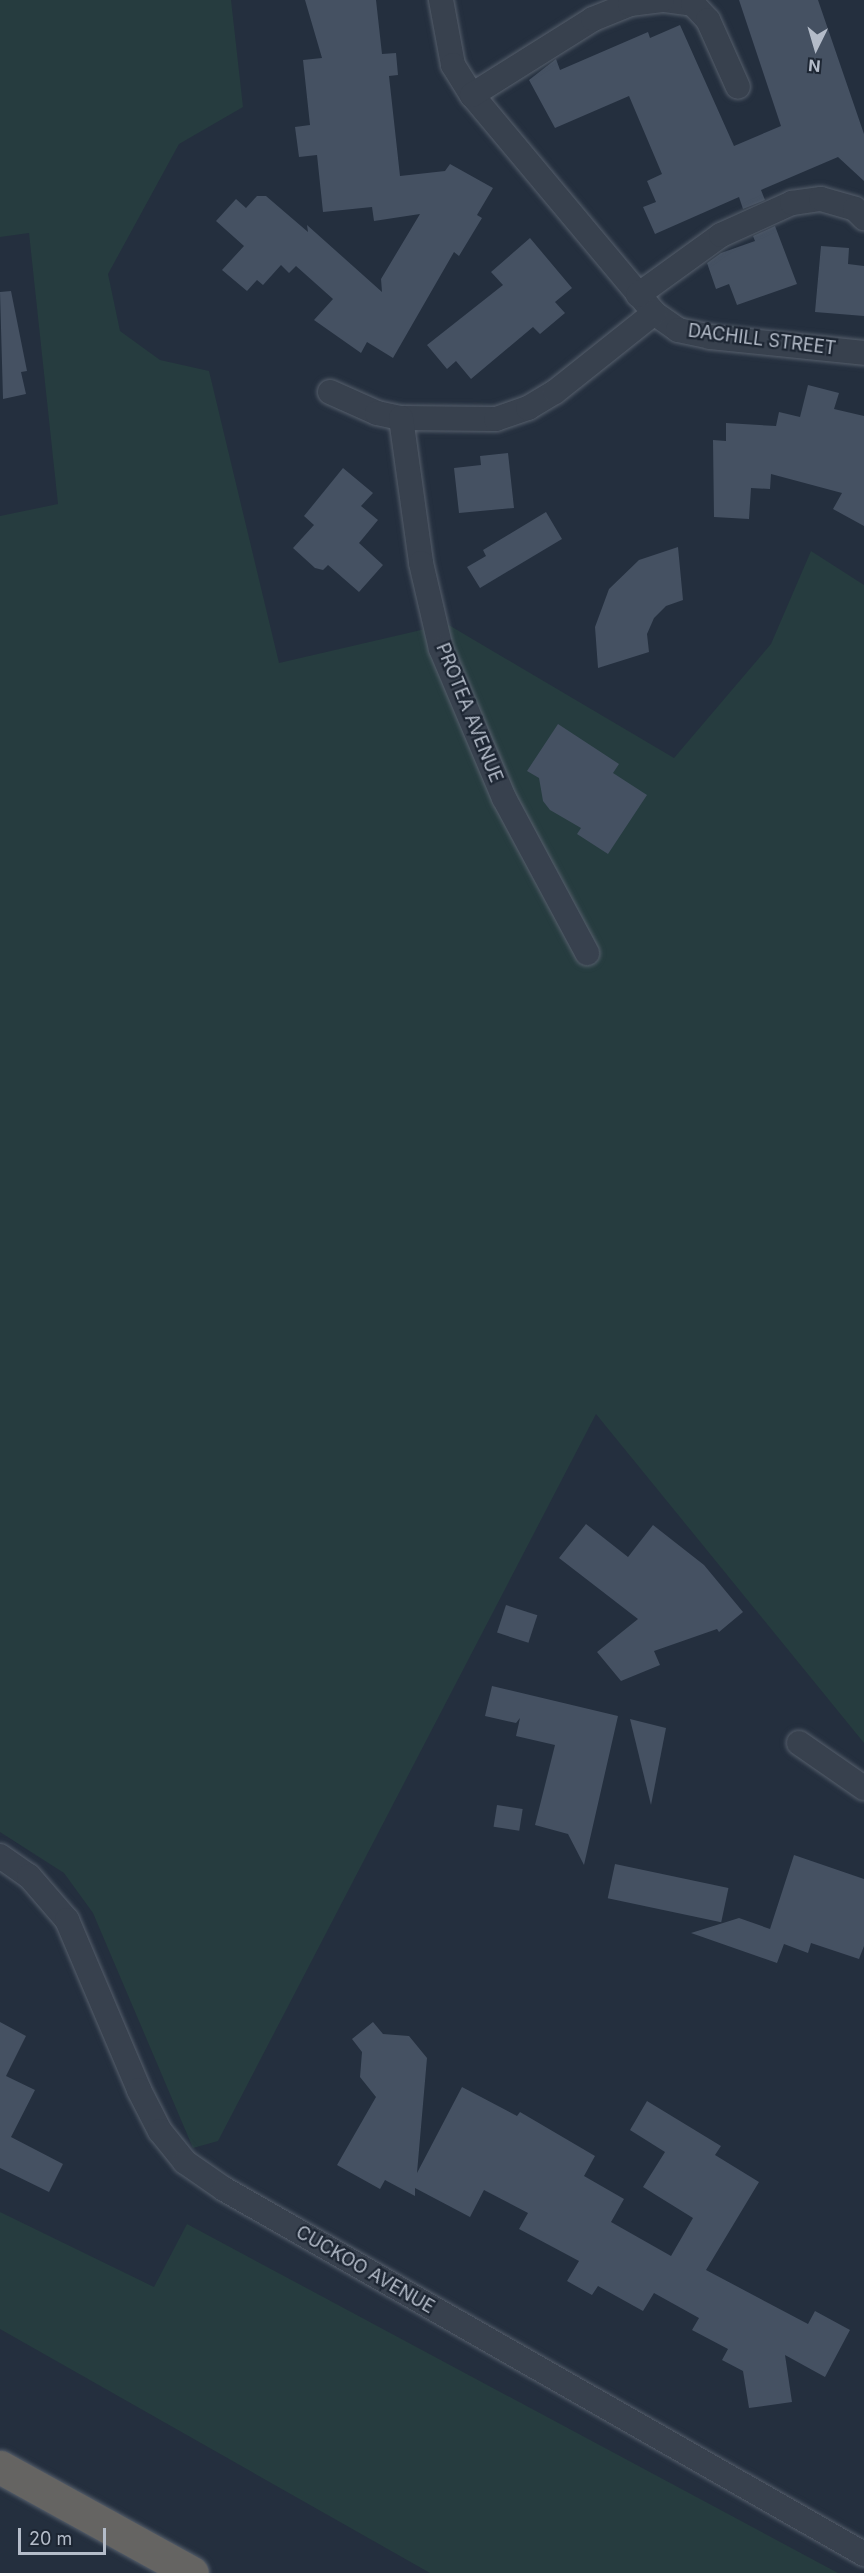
<!DOCTYPE html>
<style>
body{margin:0}
#map{position:relative;width:864px;height:2573px;overflow:hidden;background:#242f3e;font-family:Inter,sans-serif}
div>[style]{position:absolute}
.green>*{inset:0;background:#263c3f}
.building>*{inset:0;background:#455162;transform-origin:0 0}
.roads{filter:drop-shadow(0 0 2px #565f6c) drop-shadow(0 0 2px #565f6c)}
.minor>*{height:24px;margin:-12px;padding:0 12px;transform-origin:12px;border-radius:12px;background:#38414e}
.trunk>*{height:33px;margin:-16.5px;padding:0 16.5px;transform-origin:16.5px;border-radius:16.5px;background:#656462}
span{translate:-50% -50%;white-space:nowrap;text-align:center;line-height:1.15;-webkit-text-stroke:4.5px #1d2633;paint-order:stroke}
.street-label{font-size:18px;color:#b4bcc9}
.north{position:absolute;left:786px;top:18px;width:60px;height:60px;-webkit-text-stroke:4px #1d2633;paint-order:stroke;rotate:185deg;font-size:16px;font-weight:700;line-height:24px;text-align:center;color:#b4bcc9}
.north::after{content:'';display:block;margin:auto;width:21px;height:27px;background:#b4bcc9;clip-path:polygon(50% 0,100% 100%,50% 72%,0 100%)}
.scale{position:absolute;left:18px;top:2528px;width:88px;height:27px;box-sizing:border-box;border:3px solid #b4bcc9;border-top:0;padding-left:8px;font-size:18px;line-height:21px;white-space:nowrap;color:#b4bcc9;-webkit-text-stroke:4px #1d2633;paint-order:stroke}
</style>
<div id="map">
<div class="green">
<div style="clip-path:polygon(0 0,231px 0,243px 107px,179px 144px,108px 274px,120px 331px,160px 360px,209px 371px,279px 663px,447px 624px,674px 758px,771px 644px,811px 551px,864px 585px,864px 1743px,596px 1414px,218px 2141px,193px 2148px,93px 1913px,64px 1873px,0 1832px,0 516px,58px 504px,29px 233px,0 237px)"></div>
<div style="clip-path:polygon(0 2212px,154px 2287px,187px 2224px,838px 2573px,430px 2573px,0 2329px)"></div>
</div>
<div class="building">
<div style="clip-path:polygon(305px 0,376px 0,382px 54px,396px 53px,398px 75px,389px 76px,400px 176px,445px 171px,450px 164px,493px 188px,477px 215px,482px 218px,459px 256px,454px 252px,393px 358px,367px 342px,361px 353px,314px 320px,333px 299px,296px 266px,289px 273px,281px 265px,263px 285px,257px 280px,247px 291px,222px 270px,244px 246px,216px 221px,236px 199px,246px 208px,257px 196px,266px 196px,308px 232px,307px 225px,382px 292px,381px 279px,420px 214px,374px 221px,372px 207px,323px 212px,317px 155px,299px 157px,295px 127px,310px 125px,303px 60px,322px 58px)"></div>
<div style="clip-path:polygon(739px 0,818px 0,864px 134px,864px 181px,838px 157px,761px 190px,765px 200px,743px 209px,739px 197px,655px 234px,643px 207px,656px 202px,647px 181px,662px 174px,629px 96px,555px 128px,529px 80px,556px 59px,560px 70px,648px 32px,650px 38px,680px 25px,734px 146px,781px 126px)"></div>
<div style="clip-path:polygon(775px 226px,797px 284px,737px 305px,729px 284px,716px 289px,707px 263px,721px 253px,755px 241px,753px 236px)"></div>
<div style="clip-path:polygon(530px 238px,572px 288px,555px 302px,565px 313px,540px 334px,533px 327px,471px 379px,456px 361px,447px 369px,427px 345px,503px 285px,491px 272px)"></div>
<div style="clip-path:polygon(821px 246px,849px 248px,848px 264px,864px 266px,864px 316px,815px 312px)"></div>
<div style="clip-path:polygon(11px 291px,27px 371px,21px 372px,26px 394px,3px 399px,0 292px)"></div>
<div style="clip-path:polygon(808px 385px,839px 393px,834px 409px,864px 416px,864px 526px,833px 509px,842px 493px,771px 474px,770px 489px,751px 488px,749px 519px,714px 517px,713px 440px,726px 441px,726px 423px,776px 426px,779px 412px,800px 417px)"></div>
<div style="clip-path:polygon(508px 453px,514px 508px,459px 513px,454px 468px,481px 465px,480px 456px)"></div>
<div style="clip-path:polygon(343px 468px,373px 493px,361px 506px,378px 520px,359px 543px,383px 565px,359px 592px,328px 565px,323px 570px,315px 568px,293px 548px,314px 525px,304px 516px)"></div>
<div style="clip-path:polygon(546px 512px,562px 539px,480px 588px,467px 567px,486px 556px,483px 550px)"></div>
<div style="clip-path:polygon(678px 547px,683px 600px,666px 606px,654px 618px,647px 634px,649px 652px,598px 668px,595px 627px,609px 589px,639px 560px)"></div>
<div style="clip-path:polygon(558px 724px,619px 764px,613px 773px,647px 795px,608px 854px,577px 834px,581px 828px,550px 810px,543px 801px,539px 778px,527px 771px)"></div>
<div style="clip-path:polygon(586px 1524px,628px 1557px,653px 1525px,704px 1565px,743px 1612px,719px 1632px,717px 1629px,654px 1651px,660px 1665px,621px 1681px,597px 1652px,638px 1619px,559px 1558px)"></div>
<div style="left:506px;top:1605px;width:33px;height:29px;rotate:18deg"></div>
<div style="clip-path:polygon(492px 1686px,618px 1716px,584px 1865px,568px 1834px,535px 1825px,555px 1745px,516px 1736px,520px 1718px,516px 1723px,485px 1716px)"></div>
<div style="clip-path:polygon(630px 1719px,666px 1728px,651px 1805px)"></div>
<div style="left:497px;top:1805px;width:26px;height:22px;rotate:9deg"></div>
<div style="clip-path:polygon(794px 1855px,864px 1879px,864px 1946px,859px 1959px,811px 1943px,808px 1953px,784px 1944px,777px 1963px,691px 1933px,739px 1918px,770px 1929px)"></div>
<div style="left:615px;top:1864px;width:116px;height:35px;rotate:12deg"></div>
<div style="clip-path:polygon(0 2022px,26px 2036px,6px 2076px,35px 2090px,11px 2137px,63px 2164px,49px 2192px,0 2168px)"></div>
<div style="clip-path:polygon(373px 2022px,383px 2034px,409px 2036px,427px 2058px,417px 2173px,462px 2087px,517px 2116px,520px 2112px,595px 2156px,584px 2176px,624px 2199px,611px 2222px,671px 2256px,693px 2218px,643px 2187px,665px 2152px,630px 2130px,647px 2101px,721px 2146px,715px 2155px,759px 2182px,706px 2270px,808px 2324px,815px 2311px,850px 2330px,825px 2377px,785px 2355px,792px 2402px,749px 2408px,743px 2371px,722px 2360px,728px 2349px,692px 2330px,699px 2318px,654px 2293px,643px 2311px,598px 2286px,592px 2295px,567px 2281px,579px 2261px,519px 2229px,528px 2213px,484px 2190px,470px 2217px,415px 2188px,415px 2196px,385px 2180px,380px 2189px,337px 2165px,376px 2097px,360px 2077px,362px 2052px,352px 2039px)"></div>
</div>
<div class="roads">
<div class="minor">
<div style="left:441px;top:0;width:66px;rotate:79.5deg"></div>
<div style="left:453px;top:65px;width:36px;rotate:58deg"></div>
<div style="left:472px;top:95px;width:284px;rotate:50.1deg"></div>
<div style="left:654px;top:313px;width:29px;rotate:35deg"></div>
<div style="left:678px;top:330px;width:33px;rotate:12deg"></div>
<div style="left:710px;top:337px;width:155px;rotate:5.9deg"></div>
<div style="left:665px;top:0;width:28px;rotate:8deg"></div>
<div style="left:693px;top:4px;width:22px;rotate:47deg"></div>
<div style="left:708px;top:20px;width:73px;rotate:65.9deg"></div>
<div style="left:472px;top:95px;width:143px;rotate:-32.1deg"></div>
<div style="left:593px;top:19px;width:40px;rotate:-22deg"></div>
<div style="left:630px;top:4px;width:32px;rotate:-7deg"></div>
<div style="left:638px;top:295px;width:102px;rotate:-35.9deg"></div>
<div style="left:721px;top:235px;width:78px;rotate:-24.3deg"></div>
<div style="left:792px;top:203px;width:29px;rotate:-8deg"></div>
<div style="left:821px;top:199px;width:35px;rotate:16deg"></div>
<div style="left:855px;top:209px;width:13px;rotate:45deg"></div>
<div style="left:330px;top:392px;width:51px;rotate:24.1deg"></div>
<div style="left:377px;top:413px;width:25px;rotate:12deg"></div>
<div style="left:401px;top:418px;width:95px;rotate:0.6deg"></div>
<div style="left:496px;top:419px;width:34px;rotate:-19deg"></div>
<div style="left:528px;top:408px;width:31px;rotate:-31deg"></div>
<div style="left:555px;top:392px;width:127px;rotate:-38.6deg"></div>
<div style="left:401px;top:418px;width:146px;rotate:82.1deg"></div>
<div style="left:421px;top:563px;width:88px;rotate:76.9deg"></div>
<div style="left:441px;top:649px;width:162px;rotate:67.1deg"></div>
<div style="left:504px;top:798px;width:176px;rotate:61.8deg"></div>
<div style="left:799px;top:1743px;width:79px;rotate:34.7deg"></div>
<div style="left:0;top:1856px;width:35px;rotate:35deg"></div>
<div style="left:29px;top:1876px;width:58px;rotate:49.2deg"></div>
<div style="left:67px;top:1920px;width:185px;rotate:67deg"></div>
<div style="left:139px;top:2090px;width:46px;rotate:62.9deg"></div>
<div style="left:160px;top:2131px;width:40px;rotate:51deg"></div>
<div style="left:185px;top:2162px;width:47px;rotate:34.7deg"></div>
<div style="left:224px;top:2189px;width:737px;rotate:29.7deg"></div>
</div>
<div class="trunk">
<div style="left:0;top:2467px;width:219px;rotate:28.9deg"></div>
</div>
</div>
<div class="street-label">
<span style="left:762px;top:340px;rotate:7deg">DACHILL STREET</span>
<span style="left:469px;top:713px;rotate:68deg">PROTEA AVENUE</span>
<span style="left:365px;top:2270px;rotate:30deg">CUCKOO AVENUE</span>
</div>
<div class="north">N</div>
<div class="scale">20 m</div>
</div>
